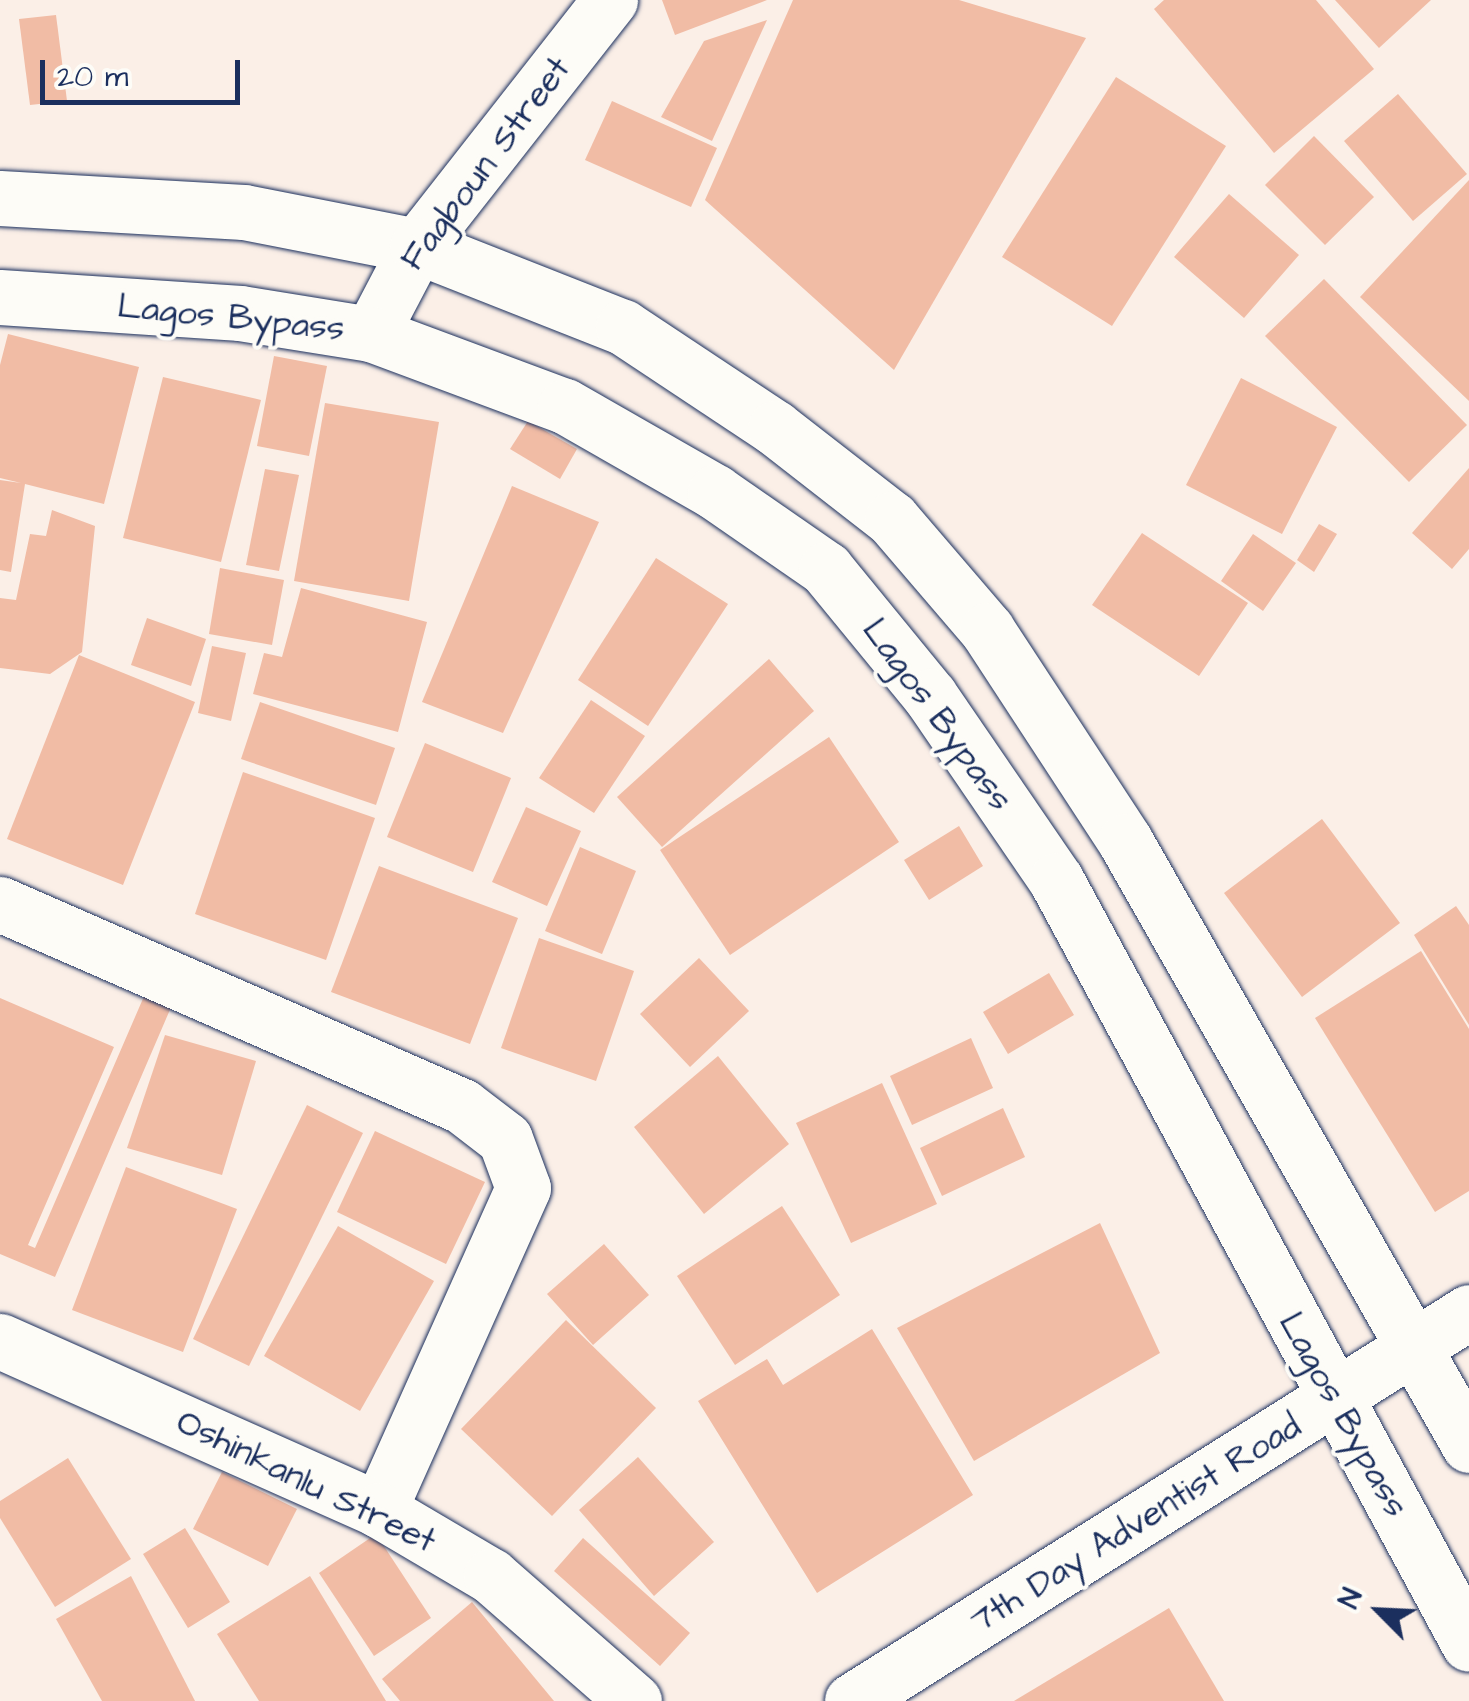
<!DOCTYPE html>
<style>
body{margin:0}
#map{position:relative;width:1469px;height:1701px;overflow:hidden;background:#fbefe7;font-family:"Architects Daughter",sans-serif}
div>[style]{position:absolute}
.building>*{inset:0;background:#f1bca5}
.roads{filter:drop-shadow(0 0 2px #1b2f5e) drop-shadow(0 0 2px #1b2f5e)}
.minor>*{height:55px;margin:-27.5px;padding:0 27.5px;transform-origin:27.5px;border-radius:27.5px;background:#fdfcf7}
.tertiary>*{height:55px;margin:-27.5px;padding:0 27.5px;transform-origin:27.5px;border-radius:27.5px;background:#fdfcf7}
.secondary>*{height:55px;margin:-27.5px;padding:0 27.5px;transform-origin:27.5px;border-radius:27.5px;background:#fdfcf7}
span{translate:-50% -50%;white-space:nowrap;text-align:center;line-height:1.15;-webkit-text-stroke:8px #fdfcf7;paint-order:stroke}
.street-label{font-size:35px;color:#1b2f5e}
.north{position:absolute;left:1329px;top:1561px;width:100px;height:100px;-webkit-text-stroke:8px #fdfcf7;paint-order:stroke;rotate:294deg;font-size:28px;font-weight:700;line-height:40px;text-align:center;color:#1b2f5e}
.north::after{content:'';display:block;margin:auto;width:35px;height:45px;background:#1b2f5e;clip-path:polygon(50% 0,100% 100%,50% 72%,0 100%)}
.scale{position:absolute;left:40px;top:60px;width:200px;height:45px;box-sizing:border-box;border:5px solid #1b2f5e;border-top:0;padding-left:12px;font-size:30px;line-height:35px;white-space:nowrap;color:#1b2f5e;-webkit-text-stroke:8px #fdfcf7;paint-order:stroke}
</style>
<div id="map">
<div class="building">
<i style="clip-path:polygon(662px 0,767px 0,675px 35px)"></i>
<i style="clip-path:polygon(793px 0,959px 0,1086px 38px,894px 370px,705px 200px)"></i>
<i style="clip-path:polygon(1164px 0,1316px 0,1374px 69px,1274px 153px,1154px 9px)"></i>
<i style="clip-path:polygon(1335px 0,1431px 0,1379px 48px)"></i>
<i style="clip-path:polygon(56px 15px,67px 101px,30px 105px,19px 19px)"></i>
<i style="clip-path:polygon(767px 20px,712px 141px,661px 117px,704px 41px)"></i>
<i style="clip-path:polygon(1116px 77px,1226px 146px,1112px 326px,1002px 257px)"></i>
<i style="clip-path:polygon(1398px 94px,1467px 174px,1413px 221px,1344px 141px)"></i>
<i style="clip-path:polygon(612px 101px,717px 148px,691px 207px,585px 160px)"></i>
<i style="clip-path:polygon(1314px 136px,1374px 197px,1325px 245px,1265px 185px)"></i>
<i style="clip-path:polygon(1469px 180px,1469px 401px,1360px 297px)"></i>
<i style="clip-path:polygon(1229px 194px,1299px 255px,1244px 318px,1174px 257px)"></i>
<i style="clip-path:polygon(1324px 279px,1467px 425px,1409px 482px,1265px 336px)"></i>
<i style="clip-path:polygon(8px 334px,139px 367px,104px 504px,25px 484px,11px 572px,0 570px,0 480px,21px 483px,0 478px,0 365px)"></i>
<i style="clip-path:polygon(274px 356px,327px 366px,309px 456px,257px 446px)"></i>
<i style="clip-path:polygon(163px 377px,261px 400px,221px 562px,123px 538px)"></i>
<i style="clip-path:polygon(1241px 378px,1337px 427px,1282px 534px,1186px 485px)"></i>
<i style="clip-path:polygon(325px 403px,439px 422px,409px 601px,294px 581px)"></i>
<i style="clip-path:polygon(528px 421px,577px 449px,560px 479px,510px 449px)"></i>
<i style="clip-path:polygon(1469px 468px,1469px 549px,1452px 569px,1412px 533px)"></i>
<i style="clip-path:polygon(265px 469px,299px 475px,279px 571px,246px 565px)"></i>
<i style="clip-path:polygon(512px 486px,599px 522px,503px 733px,422px 702px)"></i>
<i style="clip-path:polygon(52px 510px,95px 526px,82px 652px,50px 674px,0 668px,0 598px,16px 600px,30px 534px,46px 536px)"></i>
<i style="clip-path:polygon(1319px 524px,1337px 534px,1314px 572px,1297px 560px)"></i>
<i style="clip-path:polygon(1142px 533px,1248px 603px,1199px 676px,1092px 605px)"></i>
<i style="clip-path:polygon(1253px 534px,1296px 563px,1263px 611px,1221px 581px)"></i>
<i style="clip-path:polygon(656px 558px,728px 604px,648px 726px,578px 680px)"></i>
<i style="clip-path:polygon(220px 568px,284px 580px,272px 645px,209px 634px)"></i>
<i style="clip-path:polygon(301px 588px,427px 622px,398px 732px,253px 694px,264px 653px,282px 657px)"></i>
<i style="clip-path:polygon(147px 618px,206px 639px,191px 686px,131px 665px)"></i>
<i style="clip-path:polygon(212px 646px,246px 653px,231px 721px,198px 713px)"></i>
<i style="clip-path:polygon(79px 655px,195px 702px,123px 885px,7px 839px)"></i>
<i style="clip-path:polygon(769px 659px,814px 711px,662px 847px,617px 797px)"></i>
<i style="clip-path:polygon(591px 700px,645px 736px,594px 813px,539px 778px)"></i>
<i style="clip-path:polygon(260px 702px,395px 748px,376px 805px,241px 759px)"></i>
<i style="clip-path:polygon(829px 737px,899px 842px,730px 955px,660px 850px)"></i>
<i style="clip-path:polygon(425px 743px,511px 778px,473px 872px,387px 837px)"></i>
<i style="clip-path:polygon(243px 772px,375px 818px,326px 960px,195px 914px)"></i>
<i style="clip-path:polygon(526px 807px,581px 831px,547px 906px,492px 882px)"></i>
<i style="clip-path:polygon(1322px 819px,1400px 923px,1302px 997px,1224px 893px)"></i>
<i style="clip-path:polygon(959px 826px,983px 866px,929px 900px,904px 860px)"></i>
<i style="clip-path:polygon(580px 847px,636px 871px,602px 954px,545px 931px)"></i>
<i style="clip-path:polygon(379px 866px,518px 918px,470px 1044px,331px 992px)"></i>
<i style="clip-path:polygon(1456px 906px,1469px 925px,1469px 1025px,1414px 935px)"></i>
<i style="clip-path:polygon(539px 938px,634px 971px,596px 1081px,501px 1048px)"></i>
<i style="clip-path:polygon(1421px 951px,1469px 1029px,1469px 1191px,1435px 1212px,1315px 1018px)"></i>
<i style="clip-path:polygon(699px 958px,749px 1011px,690px 1067px,640px 1014px)"></i>
<i style="clip-path:polygon(1049px 973px,1074px 1015px,1008px 1054px,983px 1012px)"></i>
<i style="clip-path:polygon(145px 994px,172px 1005px,55px 1277px,0 1254px,0 998px,114px 1047px,28px 1245px,35px 1248px)"></i>
<i style="clip-path:polygon(165px 1035px,256px 1061px,222px 1175px,127px 1148px)"></i>
<i style="clip-path:polygon(971px 1038px,993px 1088px,912px 1125px,890px 1076px)"></i>
<i style="clip-path:polygon(718px 1056px,789px 1144px,704px 1214px,634px 1127px)"></i>
<i style="clip-path:polygon(882px 1083px,937px 1204px,851px 1243px,796px 1123px)"></i>
<i style="clip-path:polygon(307px 1105px,363px 1133px,249px 1366px,193px 1339px)"></i>
<i style="clip-path:polygon(1003px 1108px,1025px 1157px,942px 1196px,920px 1148px)"></i>
<i style="clip-path:polygon(375px 1131px,485px 1182px,446px 1264px,337px 1212px)"></i>
<i style="clip-path:polygon(126px 1167px,237px 1209px,183px 1352px,72px 1310px)"></i>
<i style="clip-path:polygon(782px 1206px,840px 1295px,735px 1365px,677px 1276px)"></i>
<i style="clip-path:polygon(1100px 1223px,1160px 1353px,974px 1461px,897px 1328px)"></i>
<i style="clip-path:polygon(338px 1226px,434px 1281px,360px 1411px,264px 1356px)"></i>
<i style="clip-path:polygon(604px 1244px,649px 1295px,593px 1345px,547px 1294px)"></i>
<i style="clip-path:polygon(566px 1320px,656px 1408px,552px 1516px,461px 1429px)"></i>
<i style="clip-path:polygon(872px 1329px,973px 1495px,817px 1593px,698px 1401px,767px 1359px,783px 1385px)"></i>
<i style="clip-path:polygon(638px 1457px,714px 1542px,654px 1596px,579px 1510px)"></i>
<i style="clip-path:polygon(68px 1458px,131px 1559px,55px 1607px,0 1518px,0 1501px)"></i>
<i style="clip-path:polygon(222px 1472px,297px 1509px,268px 1566px,193px 1529px)"></i>
<i style="clip-path:polygon(185px 1528px,230px 1602px,188px 1628px,143px 1554px)"></i>
<i style="clip-path:polygon(376px 1534px,431px 1618px,374px 1656px,319px 1573px)"></i>
<i style="clip-path:polygon(583px 1538px,690px 1633px,660px 1666px,554px 1571px)"></i>
<i style="clip-path:polygon(131px 1576px,195px 1701px,102px 1701px,56px 1619px)"></i>
<i style="clip-path:polygon(310px 1576px,386px 1701px,259px 1701px,217px 1634px)"></i>
<i style="clip-path:polygon(472px 1602px,554px 1701px,400px 1701px,382px 1679px)"></i>
<i style="clip-path:polygon(1169px 1608px,1224px 1701px,1014px 1701px)"></i>
</div>
<div class="roads">
<div class="minor">
<i style="left:371px;top:334px;width:99px;rotate:-62.4deg"></i>
<i style="left:417px;top:246px;width:313px;rotate:-51.9deg"></i>
<i style="left:0;top:904px;width:504px;rotate:23.62deg"></i>
<i style="left:462px;top:1106px;width:54px;rotate:37.5deg"></i>
<i style="left:505px;top:1139px;width:52px;rotate:69.8deg"></i>
<i style="left:523px;top:1188px;width:353px;rotate:114.1deg"></i>
<i style="left:0;top:1341px;width:415px;rotate:24deg"></i>
<i style="left:379px;top:1510px;width:130px;rotate:30.5deg"></i>
<i style="left:491px;top:1576px;width:190px;rotate:41.2deg"></i>
</div>
<div class="tertiary">
<i style="left:852px;top:1701px;width:729px;rotate:-32.23deg"></i>
</div>
<div class="secondary">
<i style="left:0;top:198px;width:244px;rotate:3.3deg"></i>
<i style="left:244px;top:212px;width:176px;rotate:11.1deg"></i>
<i style="left:417px;top:246px;width:221px;rotate:21.5deg"></i>
<i style="left:623px;top:327px;width:182px;rotate:33.6deg"></i>
<i style="left:775px;top:428px;width:148px;rotate:37.9deg"></i>
<i style="left:892px;top:519px;width:146px;rotate:49.4deg"></i>
<i style="left:987px;top:630px;width:252px;rotate:56.8deg"></i>
<i style="left:1125px;top:841px;width:695px;rotate:60.34deg"></i>
<i style="left:0;top:297px;width:241px;rotate:3.8deg"></i>
<i style="left:240px;top:313px;width:133px;rotate:9.1deg"></i>
<i style="left:371px;top:334px;width:207px;rotate:20.4deg"></i>
<i style="left:565px;top:406px;width:173px;rotate:29.8deg"></i>
<i style="left:715px;top:492px;width:135px;rotate:34.7deg"></i>
<i style="left:826px;top:569px;width:164px;rotate:50.7deg"></i>
<i style="left:930px;top:696px;width:223px;rotate:55.6deg"></i>
<i style="left:1056px;top:880px;width:868px;rotate:61.61deg"></i>
</div>
</div>
<div class="street-label">
<span style="left:486px;top:164px;rotate:-53deg">Fagboun Street</span>
<span style="left:231px;top:318px;rotate:6deg">Lagos Bypass</span>
<span style="left:937px;top:715px;rotate:54deg">Lagos Bypass</span>
<span style="left:1343px;top:1415px;rotate:61deg">Lagos Bypass</span>
<span style="left:306px;top:1482px;rotate:26deg">Oshinkanlu Street</span>
<span style="left:1136px;top:1524px;rotate:-32deg">7th Day Adventist Road</span>
</div>
<div class="north">N</div>
<div class="scale">20 m</div>
</div>
